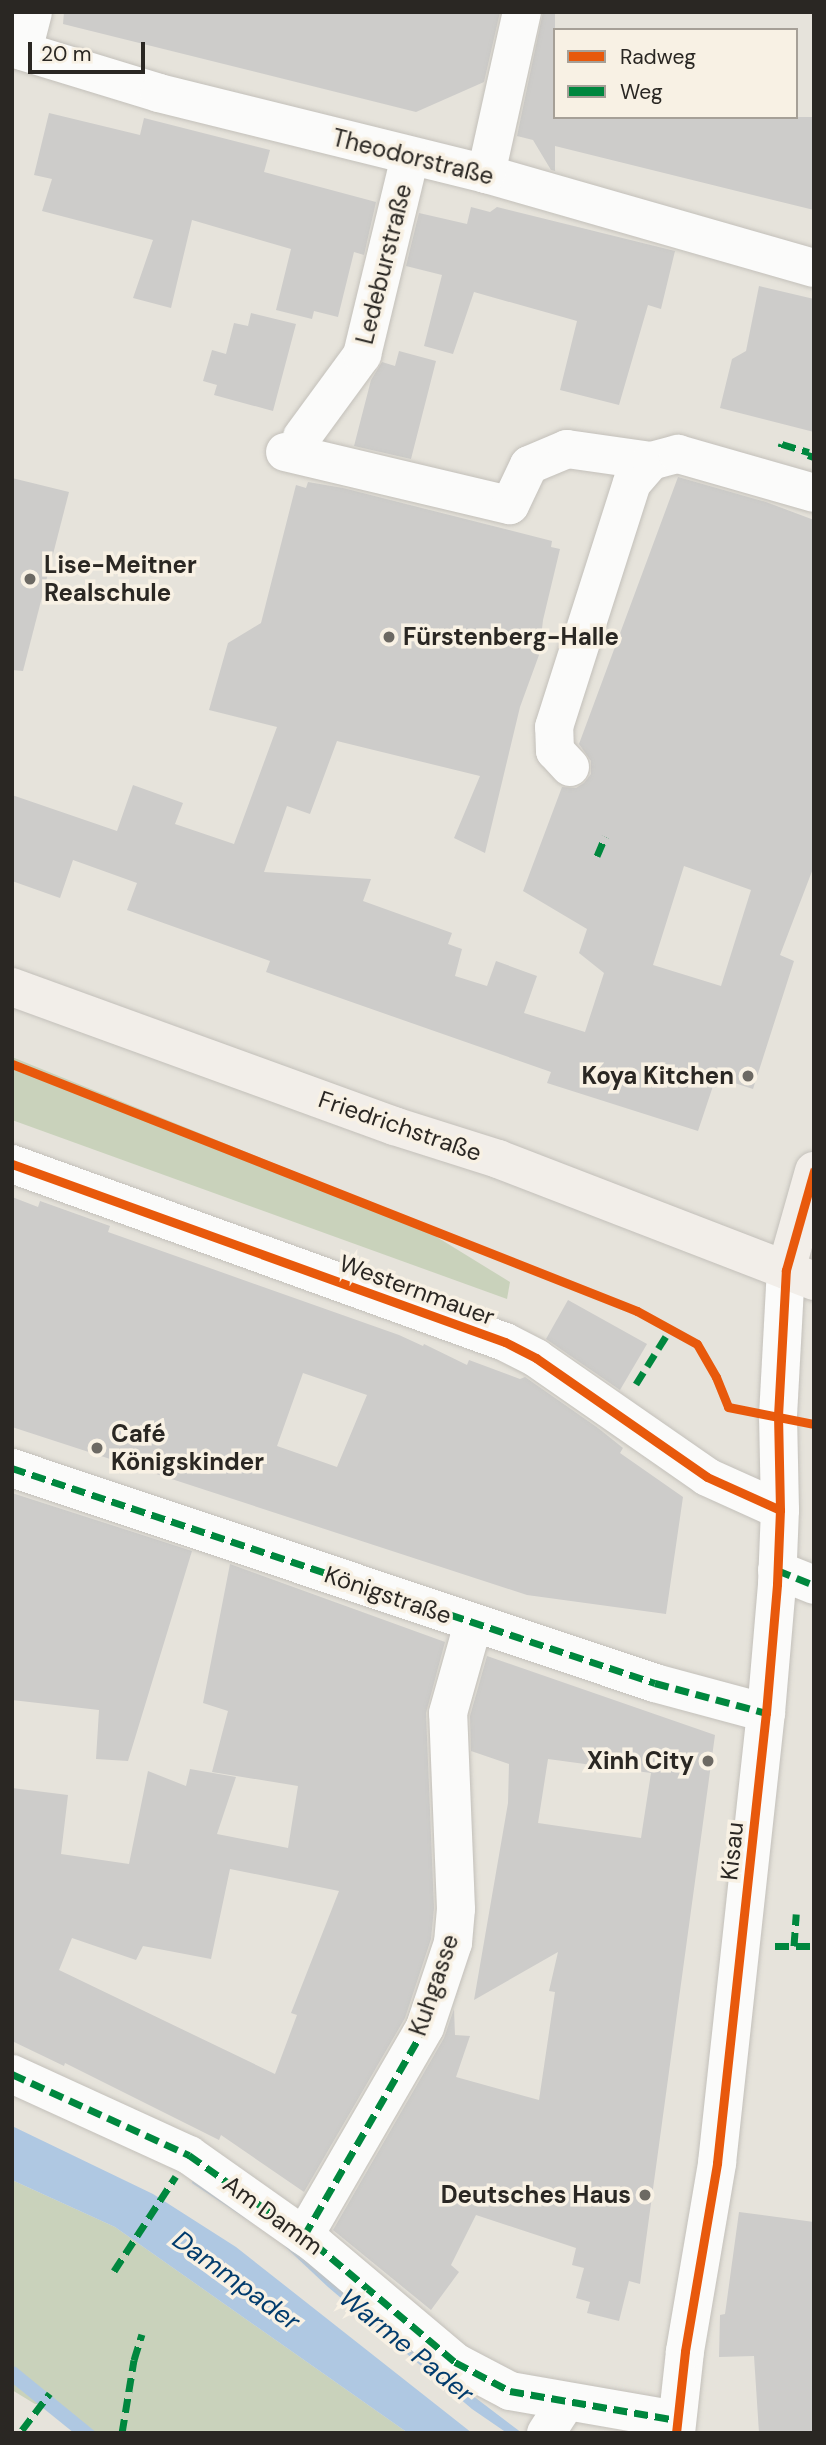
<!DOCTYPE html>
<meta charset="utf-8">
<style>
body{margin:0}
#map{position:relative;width:826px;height:2445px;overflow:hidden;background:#e6e3db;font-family:"DM Sans",sans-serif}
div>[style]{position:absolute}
.green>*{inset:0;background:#c9d2bb}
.water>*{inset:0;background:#afc8e2}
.building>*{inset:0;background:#cdccca}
.roads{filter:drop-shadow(0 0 2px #c3c0ba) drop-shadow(0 0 2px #c3c0ba)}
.minor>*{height:38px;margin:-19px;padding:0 19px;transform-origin:19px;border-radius:19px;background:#fbfbfa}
.major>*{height:38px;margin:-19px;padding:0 19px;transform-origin:19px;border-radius:19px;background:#f2eee9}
.quiet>*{height:7px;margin-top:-3.5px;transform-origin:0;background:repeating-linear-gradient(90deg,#00873e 0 14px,transparent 0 21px)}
.cycleway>*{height:9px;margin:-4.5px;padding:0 4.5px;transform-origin:4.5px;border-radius:4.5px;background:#e8590c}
.dots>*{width:19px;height:19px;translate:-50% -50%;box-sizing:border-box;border:4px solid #f8f1e4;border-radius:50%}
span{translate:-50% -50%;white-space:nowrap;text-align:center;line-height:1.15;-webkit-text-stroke:7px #f8f1e4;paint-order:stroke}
.street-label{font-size:24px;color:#2a2723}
.poi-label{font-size:24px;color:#2a2723;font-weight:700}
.left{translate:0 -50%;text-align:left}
.right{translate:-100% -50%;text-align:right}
.water-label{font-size:26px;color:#023c6d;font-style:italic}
.frame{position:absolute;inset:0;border:14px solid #2a2723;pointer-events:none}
.legend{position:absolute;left:553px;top:28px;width:245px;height:91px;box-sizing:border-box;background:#f8f1e4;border:2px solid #a6a097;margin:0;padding:9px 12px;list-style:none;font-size:21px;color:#2a2723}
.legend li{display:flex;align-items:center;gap:14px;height:35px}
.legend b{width:35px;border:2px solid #a6a097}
.scale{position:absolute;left:28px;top:42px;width:117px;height:32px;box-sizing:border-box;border:4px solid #2a2723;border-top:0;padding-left:9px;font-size:21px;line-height:24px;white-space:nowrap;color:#2a2723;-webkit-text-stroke:5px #f8f1e4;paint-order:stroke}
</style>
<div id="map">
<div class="green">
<i style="clip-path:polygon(12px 1057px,401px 1215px,510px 1282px,507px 1299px,12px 1120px)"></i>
<i style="clip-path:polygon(12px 2180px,115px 2227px,408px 2433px,94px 2433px,58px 2404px,35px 2404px,12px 2390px)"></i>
</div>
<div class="water">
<i style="clip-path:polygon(12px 2126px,153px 2194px,236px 2247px,472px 2433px,408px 2433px,115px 2227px,12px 2180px)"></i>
<i style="clip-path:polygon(193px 2180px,242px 2206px,410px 2348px,522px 2433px,507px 2433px,472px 2409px,328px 2287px,278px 2240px,192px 2183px)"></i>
<i style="clip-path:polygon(12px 2366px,16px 2367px,97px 2433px,74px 2433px,12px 2383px)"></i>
</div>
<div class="building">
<i style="clip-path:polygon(64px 12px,500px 12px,484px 82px,416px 112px,63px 24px)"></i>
<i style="clip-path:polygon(543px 12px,555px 12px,555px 117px,814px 117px,814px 210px,555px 146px,555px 171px,551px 170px,533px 140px,517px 136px)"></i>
<i style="clip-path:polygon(49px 113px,140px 135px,144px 118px,270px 150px,264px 172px,376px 202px,364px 255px,354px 252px,338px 317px,314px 311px,312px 319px,276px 310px,291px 249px,192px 220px,171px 308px,133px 298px,153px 240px,42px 211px,52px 179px,34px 175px)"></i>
<i style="clip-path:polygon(471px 207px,490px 212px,497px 207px,675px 251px,661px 309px,648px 305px,619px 405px,560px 390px,577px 321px,474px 292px,453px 354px,424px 346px,442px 275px,406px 266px,419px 213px,467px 224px)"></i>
<i style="clip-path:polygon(759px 286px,814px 299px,814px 432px,720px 408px,732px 359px,746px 351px)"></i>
<i style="clip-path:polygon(251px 313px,296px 324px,273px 411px,214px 395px,217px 385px,203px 381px,212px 350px,226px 354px,234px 323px,248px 326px)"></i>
<i style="clip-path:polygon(399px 351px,436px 361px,411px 459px,354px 446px,371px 380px,382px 362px,395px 366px)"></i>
<i style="clip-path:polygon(evenodd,678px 477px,766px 502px,814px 520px,814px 866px,780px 955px,794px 961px,753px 1089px,716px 1077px,698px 1131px,547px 1083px,551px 1072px,266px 972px,270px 961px,127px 910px,137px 883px,73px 860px,60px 898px,12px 881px,12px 795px,117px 831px,133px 785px,183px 803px,175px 824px,234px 844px,277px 727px,209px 710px,228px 643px,261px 623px,296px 485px,306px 488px,308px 482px,343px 488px,552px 541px,551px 547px,560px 549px,543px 620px,539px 655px,520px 707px,485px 853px,454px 838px,480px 776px,337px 741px,310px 814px,287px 806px,264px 872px,371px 879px,363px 901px,452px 933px,448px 944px,462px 949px,455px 976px,487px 986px,496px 961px,537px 976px,524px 1013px,585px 1032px,604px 973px,579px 953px,587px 929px,523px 891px,562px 787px,576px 788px,584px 783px,591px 774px,591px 761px,579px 744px,678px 477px,684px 866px,751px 890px,721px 986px,653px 965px,684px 866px)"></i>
<i style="clip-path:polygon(12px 478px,69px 492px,23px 671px,12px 670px)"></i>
<i style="clip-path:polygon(evenodd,12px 1197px,38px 1207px,40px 1201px,110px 1226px,108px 1232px,399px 1335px,423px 1346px,424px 1344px,467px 1365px,469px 1360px,520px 1379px,525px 1377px,598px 1428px,623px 1448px,620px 1453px,683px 1497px,666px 1614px,527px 1595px,12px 1427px,12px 1197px,303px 1373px,367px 1395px,337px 1467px,277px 1446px,303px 1373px)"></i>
<i style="clip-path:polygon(568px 1300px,647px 1344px,620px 1390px,546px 1339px)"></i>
<i style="clip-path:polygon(12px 1493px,192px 1551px,128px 1761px,96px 1759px,99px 1710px,12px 1700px)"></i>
<i style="clip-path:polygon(evenodd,230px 1564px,445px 1642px,426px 1713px,434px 1908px,431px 1939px,405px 2018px,304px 2192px,221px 2135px,219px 2140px,65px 2063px,64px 2066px,12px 2041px,12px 1788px,68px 1795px,61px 1854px,129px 1864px,148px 1771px,186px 1786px,190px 1769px,236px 1777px,217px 1834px,288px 1848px,298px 1786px,212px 1772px,228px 1711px,203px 1703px,230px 1564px,230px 1869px,339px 1891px,291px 2013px,297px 2015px,275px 2074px,59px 1970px,72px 1938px,136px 1960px,143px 1946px,211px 1959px,230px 1869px)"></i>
<i style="clip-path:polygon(evenodd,487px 1656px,715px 1735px,640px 2284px,629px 2281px,619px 2321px,587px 2313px,590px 2302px,576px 2298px,584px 2268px,572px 2265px,576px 2248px,476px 2215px,451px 2265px,459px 2272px,431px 2310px,333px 2230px,444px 2038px,454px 2009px,455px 2035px,470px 2036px,456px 2077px,539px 2100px,555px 1992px,549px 1991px,558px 1952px,474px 2000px,508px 1803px,509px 1764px,471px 1751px,470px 1716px,487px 1656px,548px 1759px,651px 1773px,641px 1838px,538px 1823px,548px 1759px)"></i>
<i style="clip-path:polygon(739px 2212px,814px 2222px,814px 2433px,759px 2433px,754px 2356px,719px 2357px,720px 2315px,725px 2314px)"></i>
</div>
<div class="roads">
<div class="minor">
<i style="left:12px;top:48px;width:154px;rotate:17deg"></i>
<i style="left:159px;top:93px;width:337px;rotate:13.9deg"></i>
<i style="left:486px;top:174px;width:341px;rotate:16deg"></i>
<i style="left:23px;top:51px;width:40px;rotate:-75.6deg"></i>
<i style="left:486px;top:174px;width:166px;rotate:-77.5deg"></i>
<i style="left:302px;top:437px;width:102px;rotate:-53.8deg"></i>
<i style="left:362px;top:355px;width:204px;rotate:-76.4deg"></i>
<i style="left:285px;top:452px;width:231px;rotate:13.3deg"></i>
<i style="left:510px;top:505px;width:44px;rotate:-64.6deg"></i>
<i style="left:529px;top:465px;width:41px;rotate:-22.8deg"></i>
<i style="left:567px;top:449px;width:85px;rotate:8.1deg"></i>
<i style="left:570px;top:767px;width:22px;rotate:-133deg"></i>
<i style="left:555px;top:751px;width:24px;rotate:-92deg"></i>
<i style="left:554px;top:727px;width:256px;rotate:-72.3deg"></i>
<i style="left:632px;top:483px;width:29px;rotate:-49deg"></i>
<i style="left:651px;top:461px;width:28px;rotate:-15deg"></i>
<i style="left:678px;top:454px;width:141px;rotate:16deg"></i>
<i style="left:12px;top:1164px;width:524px;rotate:19.85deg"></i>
<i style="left:505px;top:1342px;width:35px;rotate:27deg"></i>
<i style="left:536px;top:1358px;width:208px;rotate:34.8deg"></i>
<i style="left:707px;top:1477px;width:80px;rotate:24.3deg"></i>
<i style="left:12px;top:1468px;width:678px;rotate:18.49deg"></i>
<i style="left:655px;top:1683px;width:115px;rotate:15.1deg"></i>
<i style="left:777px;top:1570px;width:40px;rotate:22deg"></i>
<i style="left:12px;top:2074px;width:195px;rotate:24.6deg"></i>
<i style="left:189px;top:2155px;width:154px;rotate:35.2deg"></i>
<i style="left:315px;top:2244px;width:183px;rotate:40.1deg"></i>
<i style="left:455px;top:2362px;width:62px;rotate:27.8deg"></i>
<i style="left:510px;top:2391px;width:169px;rotate:9.9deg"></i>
<i style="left:304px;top:2236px;width:241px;rotate:-59.9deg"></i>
<i style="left:425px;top:2027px;width:89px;rotate:-71.6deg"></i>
<i style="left:453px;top:1943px;width:34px;rotate:-85deg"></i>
<i style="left:456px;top:1909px;width:196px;rotate:-92.3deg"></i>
<i style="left:448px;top:1713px;width:92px;rotate:-74.3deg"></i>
<i style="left:546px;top:2433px;width:37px;rotate:-57deg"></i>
<i style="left:676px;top:2433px;width:82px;rotate:-83.7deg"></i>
<i style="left:685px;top:2351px;width:191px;rotate:-80.3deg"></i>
<i style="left:717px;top:2163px;width:453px;rotate:-83.8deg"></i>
<i style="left:766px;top:1713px;width:129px;rotate:-85.1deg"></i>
<i style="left:777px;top:1584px;width:74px;rotate:-87.7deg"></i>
<i style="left:780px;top:1510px;width:94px;rotate:-91.2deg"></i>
<i style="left:778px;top:1416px;width:146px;rotate:-86.9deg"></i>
</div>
<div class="major">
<i style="left:12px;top:987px;width:407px;rotate:20deg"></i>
<i style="left:394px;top:1126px;width:109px;rotate:17.6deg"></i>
<i style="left:498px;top:1159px;width:339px;rotate:21.1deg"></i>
<i style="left:786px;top:1270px;width:103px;rotate:-74.2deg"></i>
</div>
</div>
<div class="quiet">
<i style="left:781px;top:447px;width:3px;rotate:-72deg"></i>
<i style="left:782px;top:444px;width:28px;rotate:17deg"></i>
<i style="left:809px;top:452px;width:3px;rotate:108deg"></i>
<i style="left:808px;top:455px;width:6px;rotate:18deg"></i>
<i style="left:597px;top:856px;width:21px;rotate:-67deg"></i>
<i style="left:636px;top:1384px;width:66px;rotate:-58deg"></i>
<i style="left:12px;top:1468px;width:678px;rotate:18.49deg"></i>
<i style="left:655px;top:1683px;width:115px;rotate:15.1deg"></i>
<i style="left:777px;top:1570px;width:40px;rotate:22deg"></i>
<i style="left:775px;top:1946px;width:39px"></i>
<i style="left:794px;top:1946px;width:32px;rotate:-86deg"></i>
<i style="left:12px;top:2074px;width:195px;rotate:24.6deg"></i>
<i style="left:189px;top:2155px;width:154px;rotate:35.2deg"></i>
<i style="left:315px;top:2244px;width:183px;rotate:40.1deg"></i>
<i style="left:455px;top:2362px;width:62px;rotate:27.8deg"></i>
<i style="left:510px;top:2391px;width:169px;rotate:9.9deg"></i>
<i style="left:304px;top:2236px;width:241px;rotate:-59.9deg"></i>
<i style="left:114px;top:2271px;width:113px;rotate:-56.9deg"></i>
<i style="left:22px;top:2430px;width:46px;rotate:-52.9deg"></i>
<i style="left:122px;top:2433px;width:74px;rotate:-80.7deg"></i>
<i style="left:134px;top:2360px;width:27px;rotate:-73deg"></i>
</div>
<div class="cycleway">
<i style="left:12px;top:1064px;width:672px;rotate:21.56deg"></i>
<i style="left:637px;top:1311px;width:68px;rotate:28.8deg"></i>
<i style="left:697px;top:1344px;width:38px;rotate:60deg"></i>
<i style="left:716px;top:1377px;width:32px;rotate:68deg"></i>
<i style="left:728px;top:1407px;width:88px;rotate:11.2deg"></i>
<i style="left:12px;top:1164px;width:524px;rotate:19.85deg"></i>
<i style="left:505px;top:1342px;width:35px;rotate:27deg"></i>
<i style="left:536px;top:1358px;width:208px;rotate:34.8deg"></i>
<i style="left:707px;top:1477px;width:80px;rotate:24.3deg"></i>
<i style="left:676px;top:2433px;width:82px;rotate:-83.7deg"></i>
<i style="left:685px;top:2351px;width:191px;rotate:-80.3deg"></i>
<i style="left:717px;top:2163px;width:453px;rotate:-83.8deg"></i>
<i style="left:766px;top:1713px;width:129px;rotate:-85.1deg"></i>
<i style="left:777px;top:1584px;width:74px;rotate:-87.7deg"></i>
<i style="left:780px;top:1510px;width:94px;rotate:-91.2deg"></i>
<i style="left:778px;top:1416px;width:146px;rotate:-86.9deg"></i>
<i style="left:786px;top:1270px;width:103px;rotate:-74.2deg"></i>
</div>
<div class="dots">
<i style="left:30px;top:579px;background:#6c6963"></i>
<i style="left:389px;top:637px;background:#6c6963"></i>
<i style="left:748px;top:1076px;background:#6c6963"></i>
<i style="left:97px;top:1448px;background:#6c6963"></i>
<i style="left:708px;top:1761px;background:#6c6963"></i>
<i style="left:645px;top:2195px;background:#6c6963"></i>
</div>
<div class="street-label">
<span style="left:413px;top:157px;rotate:14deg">Theodorstraße</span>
<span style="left:384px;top:264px;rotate:-76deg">Ledeburstraße</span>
<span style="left:400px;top:1126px;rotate:19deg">Friedrichstraße</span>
<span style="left:417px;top:1290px;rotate:20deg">Westernmauer</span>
<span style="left:388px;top:1595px;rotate:19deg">Königstraße</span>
<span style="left:732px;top:1851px;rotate:-84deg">Kisau</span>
<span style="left:434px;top:1985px;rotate:-71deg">Kuhgasse</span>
<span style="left:273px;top:2215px;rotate:36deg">Am Damm</span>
</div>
<div class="poi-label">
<span class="left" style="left:44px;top:579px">Lise-Meitner<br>Realschule</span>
<span class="left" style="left:403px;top:637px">Fürstenberg-Halle</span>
<span class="right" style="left:734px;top:1076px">Koya Kitchen</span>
<span class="left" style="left:111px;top:1448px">Café<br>Königskinder</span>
<span class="right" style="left:694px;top:1761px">Xinh City</span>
<span class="right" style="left:631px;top:2195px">Deutsches Haus</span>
</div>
<div class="water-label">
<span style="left:236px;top:2281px;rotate:36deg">Dammpader</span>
<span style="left:406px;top:2346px;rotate:39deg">Warme Pader</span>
</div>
<div class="frame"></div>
<ul class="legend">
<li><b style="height:9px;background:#e8590c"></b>Radweg</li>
<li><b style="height:9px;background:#00873e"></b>Weg</li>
</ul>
<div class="scale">20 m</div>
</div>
